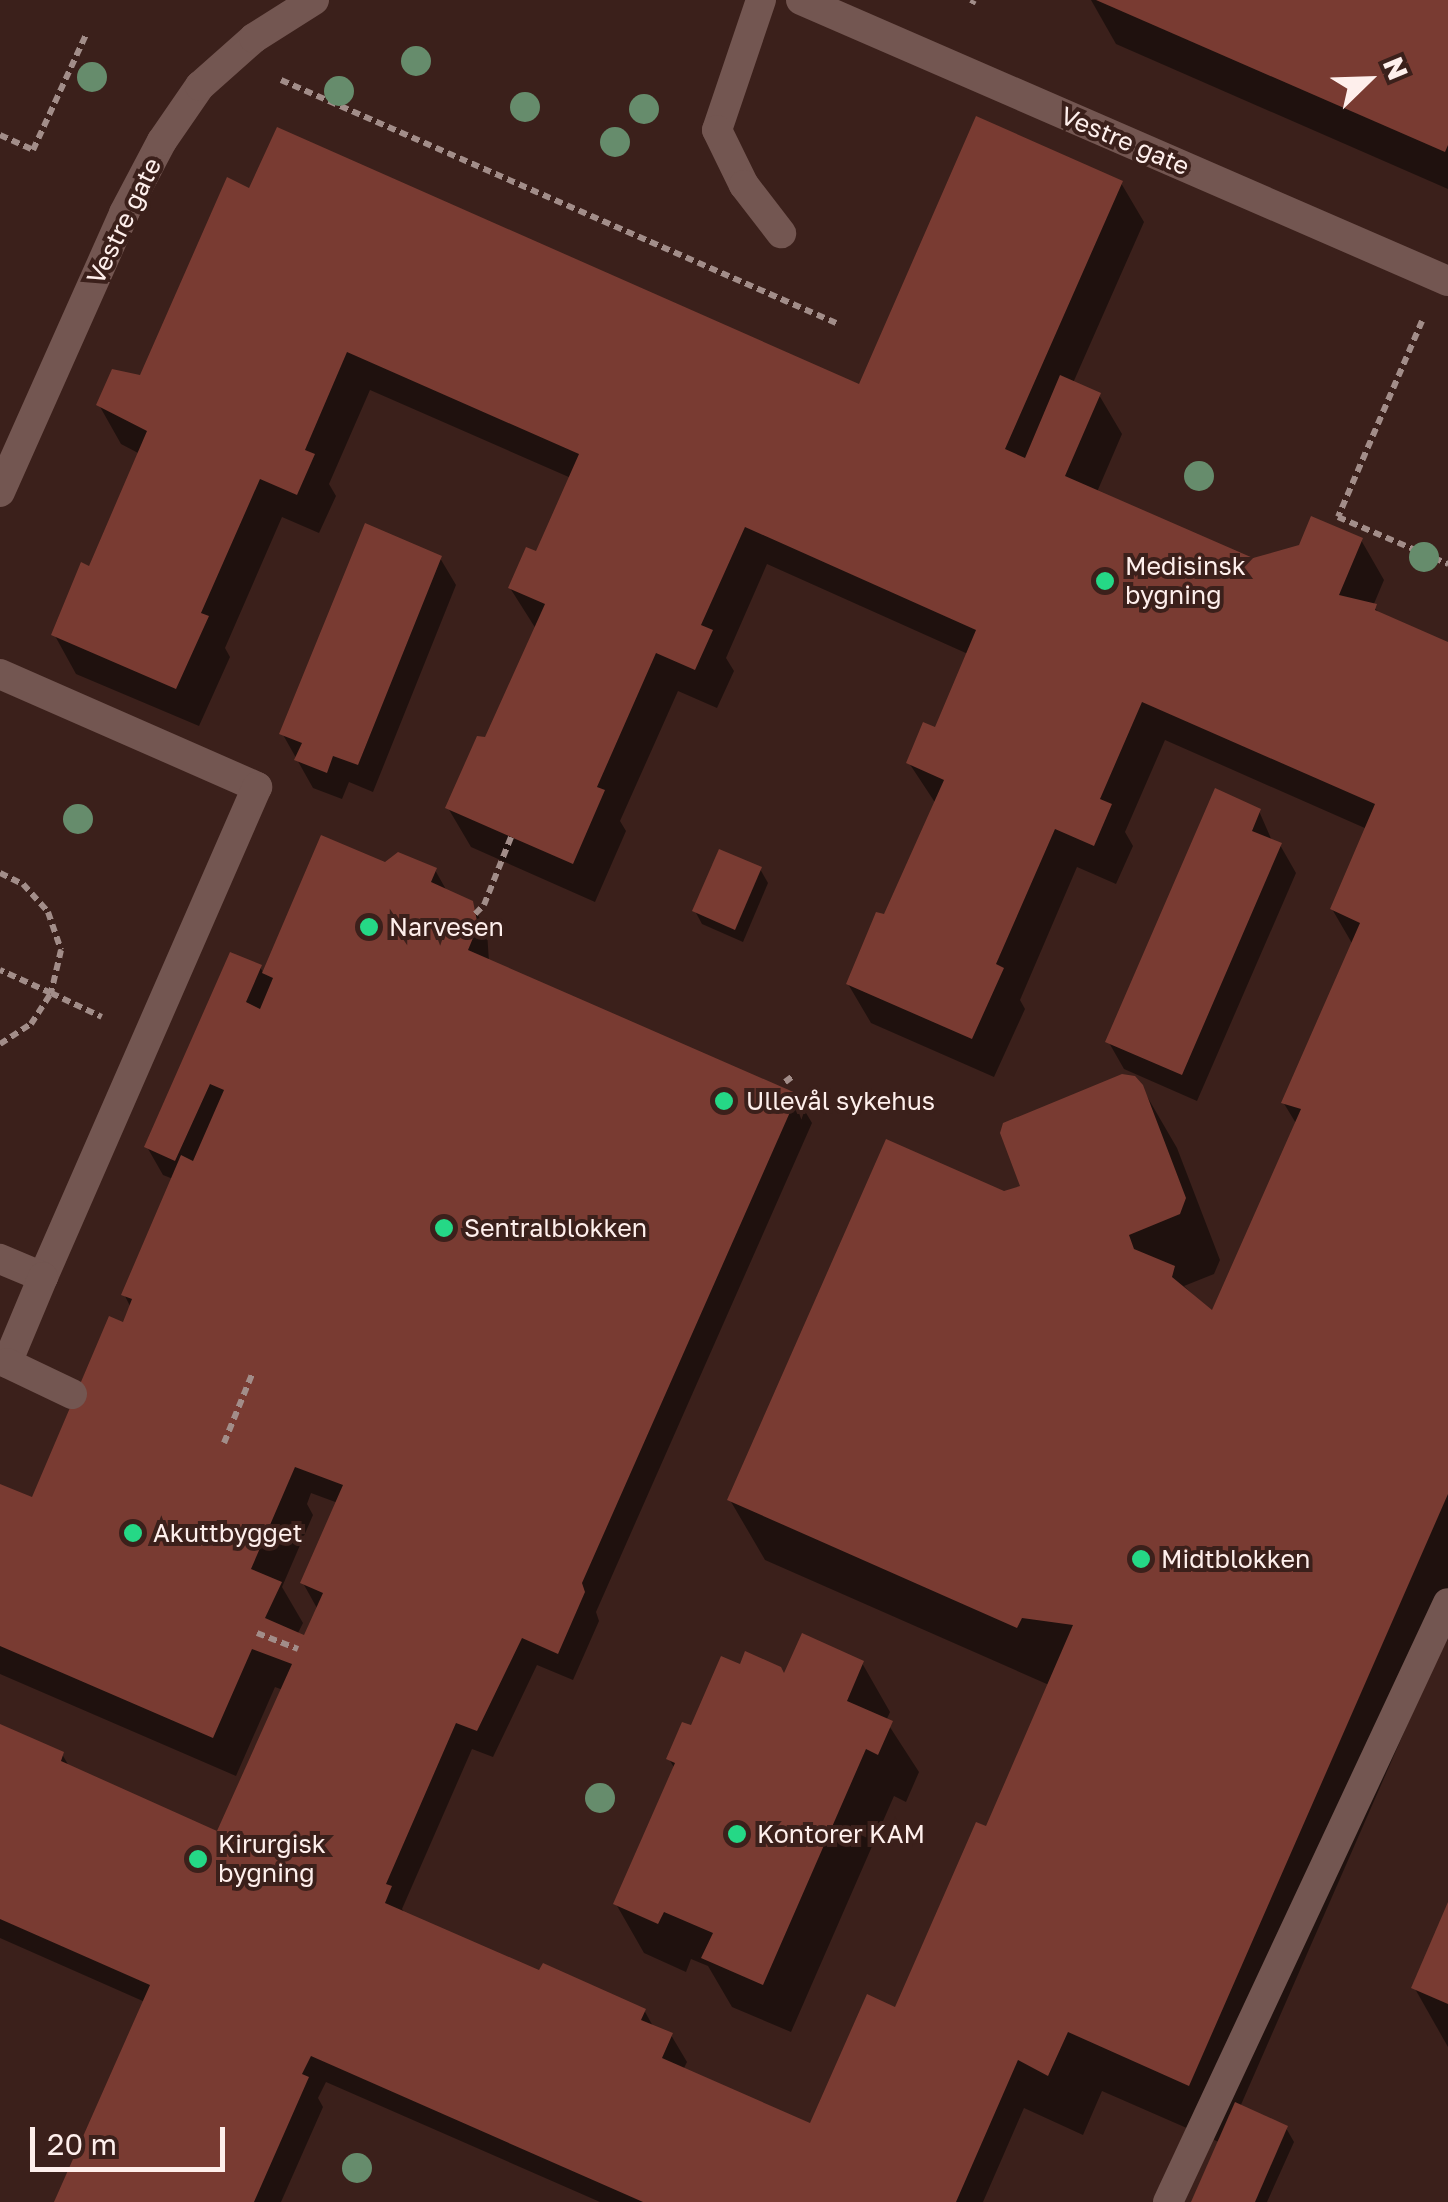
<!DOCTYPE html>
<meta charset="utf-8">
<style>
body{margin:0}
#map{position:relative;width:1448px;height:2202px;overflow:hidden;background:#3b201b;font-family:"Golos Text",sans-serif}
div>[style]{position:absolute}
.shadow>*{inset:0;background:#0007}
.building>*{inset:0;background:#793b32}
.path>*{height:6px;margin-top:-3px;transform-origin:0;background:repeating-linear-gradient(90deg,#a28d89 0 8px,transparent 0 13px)}
.lane>*{height:30px;margin:-15px;padding:0 15px;transform-origin:15px;border-radius:15px;background:#735651}
.trees>*{width:30px;height:30px;margin:-15px;border-radius:50%;background:#668c6c}
.dots>*{width:28px;height:28px;translate:-50% -50%;box-sizing:border-box;border:5px solid #3b201b;border-radius:50%}
span{translate:-50% -50%;white-space:nowrap;text-align:center;line-height:1.15;-webkit-text-stroke:8px #3b201b;paint-order:stroke}
.street-label{font-size:25px;color:#feefec}
.poi-label{font-size:25px;color:#feefec}
.left{translate:0 -50%;text-align:left}
.north{position:absolute;left:1318px;top:30px;width:100px;height:100px;-webkit-text-stroke:8px #3b201b;paint-order:stroke;rotate:67deg;font-size:28px;font-weight:700;line-height:40px;text-align:center;color:#feefec}
.north::after{content:'';display:block;margin:auto;width:35px;height:45px;background:#feefec;clip-path:polygon(50% 0,100% 100%,50% 72%,0 100%)}
.scale{position:absolute;left:30px;top:2127px;width:195px;height:45px;box-sizing:border-box;border:5px solid #feefec;border-top:0;padding-left:12px;font-size:30px;line-height:35px;white-space:nowrap;color:#feefec;-webkit-text-stroke:8px #3b201b;paint-order:stroke}
</style>
<div id="map">
<div class="shadow">
<i style="clip-path:polygon(1091px 0,1448px 0,1448px 189px,1116px 44px)"></i>
<i style="clip-path:polygon(evenodd,1121px 183px,1144px 222px,1073px 383px,1099px 395px,1122px 434px,1097px 492px,1253px 560px,1361px 540px,1384px 580px,1373px 606px,1381px 615px,1448px 645px,1448px 1632px,1240px 2107px,1286px 2128px,1294px 2142px,1267px 2202px,1195px 2202px,1221px 2143px,1102px 2091px,1083px 2135px,1024px 2108px,983px 2202px,600px 2202px,326px 2082px,318px 2098px,323px 2107px,281px 2202px,55px 2202px,145px 2002px,0 1938px,0 1727px,62px 1754px,70px 1768px,218px 1835px,283px 1690px,275px 1687px,236px 1776px,0 1674px,0 1486px,34px 1501px,124px 1325px,131px 1308px,124px 1294px,173px 1179px,163px 1175px,147px 1147px,260px 967px,264px 974px,385px 865px,435px 870px,448px 893px,471px 903px,487px 931px,489px 962px,796px 1096px,812px 1123px,596px 1612px,599px 1621px,573px 1680px,537px 1665px,493px 1757px,472px 1749px,402px 1909px,406px 1915px,540px 1973px,644px 2010px,654px 2028px,671px 2035px,687px 2062px,683px 2070px,811px 2127px,897px 2010px,987px 1829px,1049px 1685px,765px 1560px,730px 1500px,1004px 1194px,1023px 1187px,1141px 1086px,1177px 1148px,1220px 1260px,1214px 1274px,1184px 1286px,1212px 1314px,1297px 1125px,1283px 1102px,1353px 945px,1332px 909px,1367px 829px,1165px 740px,1125px 832px,1133px 846px,1116px 884px,1077px 867px,1020px 1000px,1025px 1009px,994px 1077px,871px 1023px,848px 984px,886px 917px,936px 804px,909px 763px,936px 730px,968px 654px,767px 564px,726px 658px,734px 671px,717px 708px,678px 691px,620px 821px,626px 831px,595px 902px,471px 847px,448px 808px,486px 740px,536px 629px,510px 588px,537px 555px,571px 478px,370px 390px,329px 484px,336px 496px,319px 533px,282px 517px,225px 648px,230px 657px,199px 726px,76px 674px,54px 634px,90px 569px,140px 454px,121px 444px,99px 405px,142px 378px,251px 191px,860px 387px,1121px 183px,311px 1493px,338px 1503px,303px 1583px,318px 1610px,305px 1641px,297px 1635px,303px 1623px,282px 1587px,313px 1515px,307px 1504px,311px 1493px)"></i>
<i style="clip-path:polygon(440px 558px,456px 585px,373px 792px,349px 782px,342px 799px,313px 788px,282px 733px)"></i>
<i style="clip-path:polygon(1259px 811px,1273px 843px,1280px 845px,1296px 873px,1197px 1101px,1124px 1069px,1108px 1041px)"></i>
<i style="clip-path:polygon(760px 869px,768px 883px,743px 942px,702px 924px,695px 911px)"></i>
<i style="clip-path:polygon(862px 1663px,890px 1712px,886px 1721px,919px 1772px,906px 1802px,894px 1796px,791px 2032px,732px 2007px,708px 1966px,691px 1959px,686px 1972px,644px 1953px,616px 1904px,675px 1769px,669px 1759px,692px 1729px,785px 1677px)"></i>
<i style="clip-path:polygon(1448px 1908px,1448px 2047px,1414px 1987px)"></i>
</div>
<div class="building">
<i style="clip-path:polygon(1096px 0,1448px 0,1448px 145px,1445px 152px)"></i>
<i style="clip-path:polygon(evenodd,976px 116px,1123px 181px,1005px 449px,1025px 458px,1060px 375px,1101px 393px,1065px 476px,1253px 558px,1299px 545px,1311px 516px,1363px 538px,1339px 595px,1377px 604px,1375px 610px,1448px 642px,1448px 1494px,1189px 2086px,1068px 2032px,1048px 2076px,1018px 2060px,956px 2202px,643px 2202px,311px 2056px,302px 2074px,309px 2077px,254px 2202px,54px 2202px,150px 1985px,0 1919px,0 1724px,64px 1752px,61px 1761px,217px 1831px,292px 1664px,252px 1649px,213px 1738px,0 1646px,0 1484px,32px 1497px,109px 1316px,123px 1322px,132px 1299px,121px 1295px,181px 1155px,193px 1161px,224px 1090px,210px 1084px,175px 1161px,144px 1147px,230px 952px,262px 965px,246px 1002px,260px 1009px,273px 978px,262px 973px,321px 835px,385px 862px,398px 852px,437px 868px,431px 882px,473px 901px,478px 926px,468px 950px,798px 1094px,582px 1583px,585px 1592px,558px 1654px,522px 1638px,477px 1731px,456px 1723px,386px 1884px,392px 1886px,385px 1903px,539px 1970px,543px 1963px,646px 2009px,641px 2020px,673px 2033px,662px 2058px,810px 2123px,867px 1994px,895px 2007px,976px 1822px,986px 1826px,1073px 1625px,1022px 1618px,1017px 1628px,727px 1500px,886px 1139px,1004px 1191px,1020px 1186px,1000px 1133px,1003px 1123px,1122px 1074px,1135px 1076px,1143px 1085px,1186px 1198px,1180px 1214px,1129px 1235px,1134px 1249px,1175px 1266px,1172px 1277px,1212px 1310px,1301px 1109px,1281px 1103px,1360px 923px,1330px 909px,1375px 804px,1142px 702px,1100px 799px,1112px 804px,1094px 846px,1055px 829px,996px 964px,1004px 968px,972px 1039px,846px 984px,876px 912px,884px 914px,944px 780px,906px 763px,923px 722px,935px 727px,976px 630px,745px 527px,701px 625px,713px 630px,695px 670px,656px 653px,597px 787px,605px 790px,573px 864px,511px 837px,445px 808px,477px 736px,485px 737px,545px 604px,508px 588px,526px 547px,536px 551px,579px 454px,347px 352px,305px 450px,315px 454px,297px 495px,260px 479px,201px 613px,209px 616px,176px 689px,51px 635px,81px 562px,89px 566px,147px 431px,96px 405px,112px 369px,140px 375px,227px 177px,249px 188px,277px 127px,859px 384px,976px 116px,295px 1467px,343px 1485px,300px 1583px,323px 1593px,304px 1635px,265px 1618px,282px 1582px,251px 1569px,295px 1467px)"></i>
<i style="clip-path:polygon(365px 523px,442px 556px,358px 765px,333px 756px,327px 773px,294px 760px,302px 743px,279px 734px)"></i>
<i style="clip-path:polygon(1215px 788px,1261px 809px,1252px 831px,1282px 843px,1182px 1075px,1105px 1042px)"></i>
<i style="clip-path:polygon(719px 849px,762px 867px,735px 930px,692px 911px)"></i>
<i style="clip-path:polygon(802px 1633px,864px 1661px,847px 1701px,893px 1721px,878px 1755px,866px 1749px,763px 1985px,701px 1958px,713px 1933px,664px 1912px,658px 1924px,613px 1904px,675px 1763px,666px 1759px,682px 1722px,691px 1725px,721px 1656px,740px 1664px,745px 1651px,781px 1667px,784px 1673px)"></i>
<i style="clip-path:polygon(1448px 1902px,1448px 2004px,1411px 1988px)"></i>
<i style="clip-path:polygon(1235px 2102px,1288px 2126px,1255px 2202px,1191px 2202px)"></i>
</div>
<div class="path">
<i style="left:972px;top:4px;width:4px;rotate:-63deg"></i>
<i style="left:281px;top:80px;width:606px;rotate:23.65deg"></i>
<i style="left:0;top:135px;width:36px;rotate:24deg"></i>
<i style="left:33px;top:150px;width:127px;rotate:-65.3deg"></i>
<i style="left:1422px;top:321px;width:213px;rotate:113.2deg"></i>
<i style="left:1338px;top:517px;width:120px;rotate:23.1deg"></i>
<i style="left:0;top:873px;width:25px;rotate:26deg"></i>
<i style="left:23px;top:884px;width:38px;rotate:48deg"></i>
<i style="left:48px;top:912px;width:40px;rotate:71.1deg"></i>
<i style="left:61px;top:950px;width:44px;rotate:103.1deg"></i>
<i style="left:51px;top:993px;width:56px;rotate:-155.7deg"></i>
<i style="left:475px;top:914px;width:13px;rotate:-45deg"></i>
<i style="left:484px;top:905px;width:73px;rotate:-68.3deg"></i>
<i style="left:0;top:1044px;width:37px;rotate:-33deg"></i>
<i style="left:31px;top:1024px;width:37px;rotate:-57deg"></i>
<i style="left:51px;top:993px;width:56px;rotate:25.2deg"></i>
<i style="left:785px;top:1082px;width:10px;rotate:-37deg"></i>
<i style="left:224px;top:1443px;width:77px;rotate:-67.8deg"></i>
<i style="left:257px;top:1633px;width:44px;rotate:21.3deg"></i>
</div>
<div class="lane">
<i style="left:761px;top:0;width:137px;rotate:108.7deg"></i>
<i style="left:717px;top:130px;width:61px;rotate:63.9deg"></i>
<i style="left:744px;top:185px;width:61px;rotate:52.4deg"></i>
<i style="left:801px;top:0;width:705px;rotate:23.48deg"></i>
<i style="left:0;top:492px;width:305px;rotate:-66deg"></i>
<i style="left:124px;top:213px;width:81px;rotate:-62.2deg"></i>
<i style="left:162px;top:141px;width:67px;rotate:-55.4deg"></i>
<i style="left:200px;top:86px;width:72px;rotate:-41.6deg"></i>
<i style="left:254px;top:38px;width:71px;rotate:-32.3deg"></i>
<i style="left:0;top:674px;width:281px;rotate:23.7deg"></i>
<i style="left:257px;top:787px;width:535px;rotate:113.59deg"></i>
<i style="left:43px;top:1277px;width:47px;rotate:-157.3deg"></i>
<i style="left:43px;top:1277px;width:93px;rotate:112.7deg"></i>
<i style="left:7px;top:1363px;width:72px;rotate:25.5deg"></i>
<i style="left:1168px;top:2202px;width:661px;rotate:-64.95deg"></i>
</div>
<div class="trees">
<i style="left:416px;top:61px"></i>
<i style="left:92px;top:77px"></i>
<i style="left:339px;top:91px"></i>
<i style="left:525px;top:107px"></i>
<i style="left:644px;top:109px"></i>
<i style="left:615px;top:142px"></i>
<i style="left:1199px;top:476px"></i>
<i style="left:1424px;top:557px"></i>
<i style="left:78px;top:819px"></i>
<i style="left:600px;top:1798px"></i>
<i style="left:357px;top:2168px"></i>
</div>
<div class="dots">
<i style="left:1105px;top:581px;background:#25d886"></i>
<i style="left:369px;top:927px;background:#25d886"></i>
<i style="left:724px;top:1101px;background:#25d886"></i>
<i style="left:444px;top:1228px;background:#25d886"></i>
<i style="left:133px;top:1533px;background:#25d886"></i>
<i style="left:1141px;top:1559px;background:#25d886"></i>
<i style="left:737px;top:1834px;background:#25d886"></i>
<i style="left:198px;top:1859px;background:#25d886"></i>
</div>
<div class="street-label">
<span style="left:1125px;top:141px;rotate:23deg">Vestre gate</span>
<span style="left:124px;top:221px;rotate:-64deg">Vestre gate</span>
</div>
<div class="poi-label">
<span class="left" style="left:1125px;top:581px">Medisinsk<br>bygning</span>
<span class="left" style="left:389px;top:927px">Narvesen</span>
<span class="left" style="left:746px;top:1101px">Ullevål sykehus</span>
<span class="left" style="left:464px;top:1228px">Sentralblokken</span>
<span class="left" style="left:153px;top:1533px">Akuttbygget</span>
<span class="left" style="left:1161px;top:1559px">Midtblokken</span>
<span class="left" style="left:757px;top:1834px">Kontorer KAM</span>
<span class="left" style="left:218px;top:1859px">Kirurgisk<br>bygning</span>
</div>
<div class="north">N</div>
<div class="scale">20 m</div>
</div>
